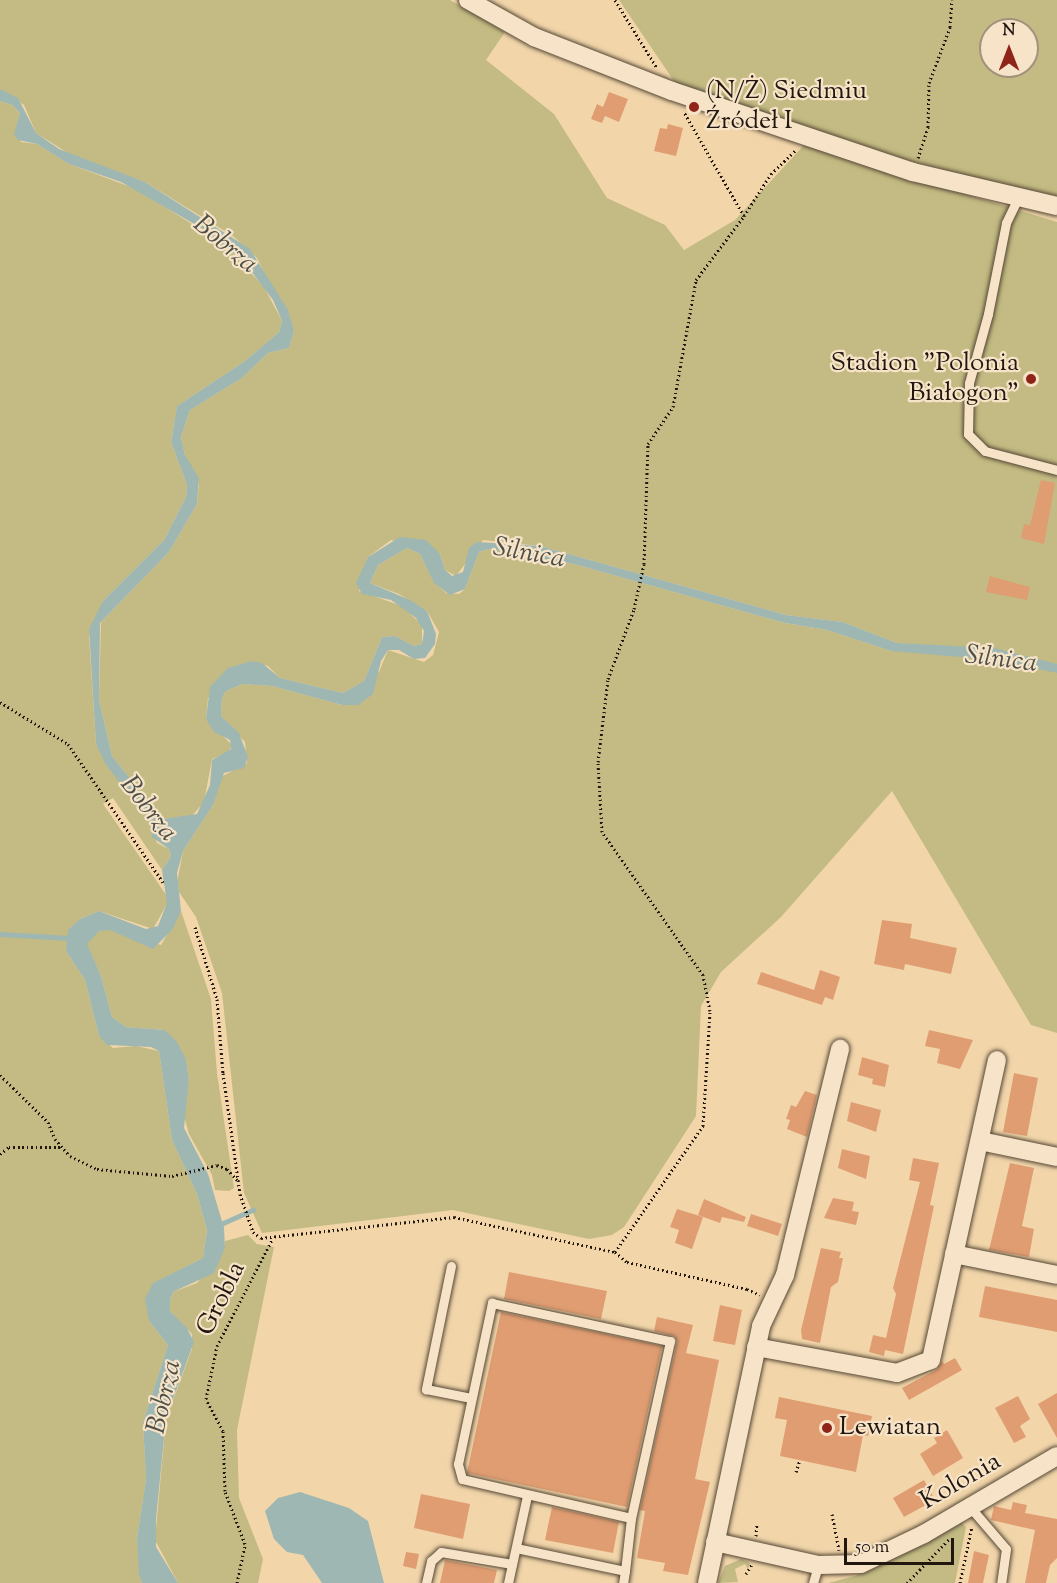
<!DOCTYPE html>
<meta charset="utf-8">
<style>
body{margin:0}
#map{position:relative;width:1057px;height:1583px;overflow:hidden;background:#f2d6aa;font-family:"Sorts Mill Goudy",serif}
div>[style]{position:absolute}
.green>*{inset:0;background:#c3bb83}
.water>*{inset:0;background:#9eb7b2}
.stream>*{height:4.5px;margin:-2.25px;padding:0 2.25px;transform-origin:2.25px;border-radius:2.25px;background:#9eb7b2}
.building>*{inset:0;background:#e09d72}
.path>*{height:3px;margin-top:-1.5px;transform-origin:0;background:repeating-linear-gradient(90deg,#21170f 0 1.5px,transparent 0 4.5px)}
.roads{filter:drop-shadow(0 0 2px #554736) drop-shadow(0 0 2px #554736)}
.lane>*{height:9px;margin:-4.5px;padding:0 4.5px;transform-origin:4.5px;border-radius:4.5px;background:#f7e4c8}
.street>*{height:18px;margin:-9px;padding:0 9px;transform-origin:9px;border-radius:9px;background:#f7e4c8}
.dots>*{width:16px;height:16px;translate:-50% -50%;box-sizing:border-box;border:3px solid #f7e4c8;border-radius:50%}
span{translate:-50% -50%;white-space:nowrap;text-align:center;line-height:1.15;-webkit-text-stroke:4.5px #f7e4c8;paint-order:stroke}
.poi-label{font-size:26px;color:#21170f}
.left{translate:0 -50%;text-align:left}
.right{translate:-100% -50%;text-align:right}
.street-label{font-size:26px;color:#21170f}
.water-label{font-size:27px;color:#4d4f48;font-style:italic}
.north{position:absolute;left:979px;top:18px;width:60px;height:60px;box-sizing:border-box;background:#f7e4c8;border:2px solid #a1927e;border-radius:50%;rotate:0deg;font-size:16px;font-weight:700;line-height:24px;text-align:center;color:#21170f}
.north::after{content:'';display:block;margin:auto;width:21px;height:27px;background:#8f2418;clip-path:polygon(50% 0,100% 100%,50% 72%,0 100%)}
.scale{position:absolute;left:844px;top:1538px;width:110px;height:27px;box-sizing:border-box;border:3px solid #21170f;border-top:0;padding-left:8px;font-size:18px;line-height:21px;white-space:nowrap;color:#21170f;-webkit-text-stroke:4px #f7e4c8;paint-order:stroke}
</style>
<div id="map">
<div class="green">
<i style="clip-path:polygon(0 0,450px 0,505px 32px,486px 60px,554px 114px,607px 198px,665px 225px,684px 250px,735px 220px,804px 145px,1057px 222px,1057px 1033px,1031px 1025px,892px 791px,781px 917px,721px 972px,701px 1006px,696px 1116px,624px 1227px,612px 1235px,589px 1239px,453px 1210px,262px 1233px,244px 1193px,222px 993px,196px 917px,179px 892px,177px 883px,183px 851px,213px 805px,221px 777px,247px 763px,245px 742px,221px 716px,222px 698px,226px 691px,243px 684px,272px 686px,342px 705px,379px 672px,388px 650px,424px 662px,433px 655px,439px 632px,427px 611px,399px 594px,370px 583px,378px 565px,407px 548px,420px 554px,434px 582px,446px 593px,459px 594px,465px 589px,479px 552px,488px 549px,574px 564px,785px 623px,827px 630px,891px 651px,945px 647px,897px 643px,843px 622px,786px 615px,540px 546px,483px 540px,456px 576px,445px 570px,440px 554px,391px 540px,368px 557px,359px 591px,402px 606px,422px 625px,422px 644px,414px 646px,395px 636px,382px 637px,364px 681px,343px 693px,280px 678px,268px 666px,252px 661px,208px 698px,206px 719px,232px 745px,228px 753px,212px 759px,204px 802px,192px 816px,163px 819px,112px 756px,99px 700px,101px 622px,169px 552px,197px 504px,199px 484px,185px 455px,181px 437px,190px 410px,242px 378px,268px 353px,289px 348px,294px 331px,257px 258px,233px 236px,145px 182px,71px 155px,36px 133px,24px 105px,0 89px)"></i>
<i style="clip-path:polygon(evenodd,619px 0,1057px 0,1057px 199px,868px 150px,676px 84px,619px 0,991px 30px,1027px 30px,1027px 66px,991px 66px,991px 30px)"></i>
<i style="clip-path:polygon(0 101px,12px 105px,20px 113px,16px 129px,21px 142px,37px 144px,69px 164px,136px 189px,224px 244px,264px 287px,282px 321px,279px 332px,245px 361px,177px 406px,171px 442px,187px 485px,186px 497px,164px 540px,103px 601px,89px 636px,96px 744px,149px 819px,157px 843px,169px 849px,171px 856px,162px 870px,113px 798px,103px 804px,167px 896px,167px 904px,153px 929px,99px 911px,80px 919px,66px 951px,85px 980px,99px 1036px,113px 1048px,136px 1046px,159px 1051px,172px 1140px,197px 1194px,207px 1230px,203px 1258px,154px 1283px,149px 1321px,168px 1345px,143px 1422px,146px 1479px,137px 1538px,142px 1583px,0 1583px)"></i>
<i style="clip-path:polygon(181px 911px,211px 999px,217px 1073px,234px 1188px,229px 1191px,215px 1190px,212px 1175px,189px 1134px,184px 1116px,189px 1080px,186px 1059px,165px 1030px,126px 1027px,112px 1017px,101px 976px,86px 944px,99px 930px,110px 930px,161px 945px)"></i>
<i style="clip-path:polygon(248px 1235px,257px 1244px,274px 1247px,237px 1430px,239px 1498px,263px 1559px,258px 1583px,178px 1583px,155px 1540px,166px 1419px,192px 1349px,192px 1334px,170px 1311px,170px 1300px,173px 1292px,197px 1283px,225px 1248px,225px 1241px)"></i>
<i style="clip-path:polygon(961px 1522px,966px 1527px,955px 1583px,828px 1583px,855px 1576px)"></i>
<i style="clip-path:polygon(741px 1559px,750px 1563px,748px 1569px,745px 1564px,735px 1569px,738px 1582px,718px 1583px,725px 1566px)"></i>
</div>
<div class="water">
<i style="clip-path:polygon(0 89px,18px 98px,36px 133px,59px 149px,145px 182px,250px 249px,288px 310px,294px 331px,289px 348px,268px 353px,242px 378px,190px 410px,181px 437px,185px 455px,199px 478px,197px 504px,169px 552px,100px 623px,99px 700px,112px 756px,163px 819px,197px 814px,210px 785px,212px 760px,231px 749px,230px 740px,214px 732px,206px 719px,210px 687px,228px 668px,252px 661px,262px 663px,280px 678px,343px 693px,364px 681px,382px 637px,395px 636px,414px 646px,422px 644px,424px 631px,416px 618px,391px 600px,362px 594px,356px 583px,368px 557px,400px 537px,426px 540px,440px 554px,445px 570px,452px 576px,463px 572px,469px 548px,477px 542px,540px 546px,786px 615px,843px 622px,897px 643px,994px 648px,1057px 664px,1057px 673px,996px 660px,891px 651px,827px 630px,785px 623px,574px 564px,488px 549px,479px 552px,465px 589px,450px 595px,434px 583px,420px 554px,407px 548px,378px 565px,370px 583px,410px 600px,427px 611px,436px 634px,435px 644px,425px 658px,414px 659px,399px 650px,388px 650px,381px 661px,373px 694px,358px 705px,342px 705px,272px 686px,243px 684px,226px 691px,222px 698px,221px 716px,239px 733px,248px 757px,244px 768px,224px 773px,213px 805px,183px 851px,177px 873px,181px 911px,172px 930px,153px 949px,110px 930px,99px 931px,87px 944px,101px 976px,112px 1017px,126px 1027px,165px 1030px,177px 1042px,186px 1059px,189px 1080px,184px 1128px,208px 1174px,224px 1228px,225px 1248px,214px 1273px,173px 1292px,170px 1300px,170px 1311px,187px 1328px,194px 1342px,166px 1418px,156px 1519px,156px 1547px,178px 1583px,142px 1583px,139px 1574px,137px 1538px,146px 1479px,143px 1422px,168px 1345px,149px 1321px,145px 1299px,153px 1283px,203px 1258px,207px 1230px,197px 1194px,172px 1140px,159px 1051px,151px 1047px,107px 1045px,99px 1036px,85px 980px,66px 951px,68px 930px,80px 919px,99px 911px,146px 929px,158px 926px,167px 903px,162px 870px,171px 856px,169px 849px,152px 837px,149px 819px,106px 765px,96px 744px,89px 629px,103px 601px,164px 540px,186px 497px,187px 485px,171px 442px,177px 406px,245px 361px,279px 332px,282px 321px,273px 300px,245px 263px,203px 229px,121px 182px,69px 164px,37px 144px,18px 140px,14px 134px,20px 113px,12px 105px,0 101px)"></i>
<i style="clip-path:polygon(300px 1492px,349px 1508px,368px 1521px,384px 1583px,322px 1583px,303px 1555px,287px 1552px,274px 1539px,265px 1511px,278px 1498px)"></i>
</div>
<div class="stream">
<i style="left:0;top:934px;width:69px;rotate:3.3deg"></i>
<i style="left:221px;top:1224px;width:35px;rotate:-24deg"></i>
</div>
<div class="building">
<i style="clip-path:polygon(609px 92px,628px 99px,619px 122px,605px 116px,602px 123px,591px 119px,597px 104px,603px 107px)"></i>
<i style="clip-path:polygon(668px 124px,683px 128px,676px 156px,654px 151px,660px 128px,667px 129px)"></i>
<i style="clip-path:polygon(1041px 480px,1055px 483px,1044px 544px,1021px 538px,1024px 524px,1030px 525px)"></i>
<i style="clip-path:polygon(990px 576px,1030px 587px,1027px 600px,986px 592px)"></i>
<i style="clip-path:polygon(882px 920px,912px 924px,910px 938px,957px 948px,951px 974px,905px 964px,904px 970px,874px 964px)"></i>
<i style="clip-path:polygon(820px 970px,840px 977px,833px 1000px,825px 997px,822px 1005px,757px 984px,761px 972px,814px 990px)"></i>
<i style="clip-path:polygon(929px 1030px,973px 1040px,960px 1069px,937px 1063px,940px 1049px,925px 1046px)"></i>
<i style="clip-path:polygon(862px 1057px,889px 1065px,885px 1087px,872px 1084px,873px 1079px,858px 1075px)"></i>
<i style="clip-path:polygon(1014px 1073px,1038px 1078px,1027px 1136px,1003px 1132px)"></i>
<i style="clip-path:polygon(805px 1091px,817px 1095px,807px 1137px,787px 1129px,790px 1120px,786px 1119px,791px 1105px,796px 1107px)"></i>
<i style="clip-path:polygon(851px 1102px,881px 1110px,876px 1132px,847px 1121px)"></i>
<i style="clip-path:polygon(842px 1149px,870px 1156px,866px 1179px,838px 1168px)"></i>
<i style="clip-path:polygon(913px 1158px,939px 1163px,930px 1205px,934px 1206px,903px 1354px,885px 1350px,884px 1356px,869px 1352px,873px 1335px,886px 1338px,896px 1294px,893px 1288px,920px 1182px,909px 1180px)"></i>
<i style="clip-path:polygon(1010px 1163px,1034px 1168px,1022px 1226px,1034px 1229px,1029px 1257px,989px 1250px)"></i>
<i style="clip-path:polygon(833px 1198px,854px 1202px,852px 1211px,859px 1212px,856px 1225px,824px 1218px)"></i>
<i style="clip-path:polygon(704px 1199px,746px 1217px,744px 1222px,722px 1217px,720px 1223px,698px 1215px)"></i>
<i style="clip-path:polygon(677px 1209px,703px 1217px,692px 1249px,675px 1243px,679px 1230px,670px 1227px)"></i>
<i style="clip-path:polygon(751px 1214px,782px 1224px,778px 1236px,747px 1226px)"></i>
<i style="clip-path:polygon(821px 1248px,841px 1252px,839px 1258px,843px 1258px,838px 1282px,831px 1287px,820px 1343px,802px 1339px,801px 1330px)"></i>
<i style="clip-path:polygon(509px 1272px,607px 1291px,601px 1319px,504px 1299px)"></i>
<i style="clip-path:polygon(985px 1286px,1057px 1300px,1057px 1332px,979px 1317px)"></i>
<i style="clip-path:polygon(720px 1305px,742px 1310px,735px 1345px,713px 1341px)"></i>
<i style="clip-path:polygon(501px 1312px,662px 1346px,627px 1507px,467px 1473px)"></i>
<i style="clip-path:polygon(657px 1317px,693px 1325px,686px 1353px,719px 1360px,695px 1479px,710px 1482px,688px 1575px,663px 1571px,665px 1563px,637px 1558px,645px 1511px,640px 1510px,677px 1342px,674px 1336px,654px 1331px)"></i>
<i style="clip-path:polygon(955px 1358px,962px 1370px,909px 1400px,902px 1388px,936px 1370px,942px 1361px,944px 1364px)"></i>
<i style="clip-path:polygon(1057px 1393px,1057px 1438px,1038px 1404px)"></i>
<i style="clip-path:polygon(1018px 1396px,1030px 1419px,1020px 1426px,1026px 1437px,1014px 1443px,995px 1408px)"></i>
<i style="clip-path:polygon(779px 1397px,872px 1416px,868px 1436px,863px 1435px,856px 1472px,780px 1456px,787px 1420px,775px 1418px)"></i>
<i style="clip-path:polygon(947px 1430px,963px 1458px,933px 1476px,920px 1454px,937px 1443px,934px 1438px)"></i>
<i style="clip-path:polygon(924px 1480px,935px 1500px,904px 1517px,893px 1498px)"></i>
<i style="clip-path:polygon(421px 1494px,470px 1504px,463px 1539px,414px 1528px)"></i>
<i style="clip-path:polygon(1013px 1502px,1027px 1505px,1025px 1513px,1057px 1519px,1057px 1558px,1050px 1565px,1046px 1583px,1025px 1583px,1035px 1530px,991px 1520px,994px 1506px,1011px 1510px)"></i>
<i style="clip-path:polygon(552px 1507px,619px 1522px,613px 1553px,545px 1540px)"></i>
<i style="clip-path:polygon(974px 1551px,989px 1555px,983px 1583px,968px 1583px)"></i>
<i style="clip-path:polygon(406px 1552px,419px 1554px,416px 1569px,403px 1566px)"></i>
<i style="clip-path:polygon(445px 1560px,497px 1570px,494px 1583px,440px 1583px)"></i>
</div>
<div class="path">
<i style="left:615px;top:0;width:80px;rotate:58.3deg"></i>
<i style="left:918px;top:158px;width:33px;rotate:-72deg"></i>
<i style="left:928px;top:127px;width:44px;rotate:-88.7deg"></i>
<i style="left:929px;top:83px;width:60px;rotate:-69.4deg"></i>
<i style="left:950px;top:27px;width:27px;rotate:-86deg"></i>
<i style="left:744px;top:216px;width:50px;rotate:-57.3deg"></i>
<i style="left:771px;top:174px;width:35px;rotate:-44deg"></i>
<i style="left:0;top:702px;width:80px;rotate:31.7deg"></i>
<i style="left:68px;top:744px;width:168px;rotate:55.5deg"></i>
<i style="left:195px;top:927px;width:75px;rotate:73deg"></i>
<i style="left:217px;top:999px;width:74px;rotate:85.4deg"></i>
<i style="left:223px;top:1073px;width:122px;rotate:82deg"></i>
<i style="left:240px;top:1194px;width:40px;rotate:71.1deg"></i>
<i style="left:253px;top:1232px;width:10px;rotate:37deg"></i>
<i style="left:261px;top:1238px;width:194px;rotate:-6.2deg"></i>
<i style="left:454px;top:1217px;width:165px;rotate:12.3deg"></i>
<i style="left:615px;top:1252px;width:16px;rotate:40deg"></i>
<i style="left:627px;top:1262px;width:123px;rotate:12.7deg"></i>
<i style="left:747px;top:1289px;width:14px;rotate:25deg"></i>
<i style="left:0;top:1075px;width:67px;rotate:44.4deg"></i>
<i style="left:48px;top:1122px;width:18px;rotate:68deg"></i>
<i style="left:55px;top:1139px;width:23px;rotate:49deg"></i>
<i style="left:70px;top:1156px;width:30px;rotate:26deg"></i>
<i style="left:97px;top:1169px;width:75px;rotate:5.3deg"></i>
<i style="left:172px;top:1176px;width:46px;rotate:-13.7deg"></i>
<i style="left:217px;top:1165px;width:11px;rotate:22deg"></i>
<i style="left:227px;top:1169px;width:16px;rotate:47deg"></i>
<i style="left:0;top:1154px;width:11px;rotate:-38deg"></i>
<i style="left:9px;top:1147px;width:53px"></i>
<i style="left:615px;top:1252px;width:154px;rotate:-55.1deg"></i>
<i style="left:703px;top:1126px;width:115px;rotate:-86.5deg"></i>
<i style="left:710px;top:1011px;width:37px;rotate:-101deg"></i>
<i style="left:703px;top:975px;width:175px;rotate:-125.2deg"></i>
<i style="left:602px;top:832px;width:70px;rotate:-93.3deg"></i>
<i style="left:598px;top:762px;width:84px;rotate:-83.1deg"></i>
<i style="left:608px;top:679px;width:75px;rotate:-69.6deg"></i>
<i style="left:634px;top:609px;width:46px;rotate:-77.5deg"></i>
<i style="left:644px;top:564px;width:120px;rotate:-88.1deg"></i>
<i style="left:648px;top:444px;width:45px;rotate:-56deg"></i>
<i style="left:673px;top:407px;width:129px;rotate:-79.7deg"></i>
<i style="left:696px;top:280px;width:80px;rotate:-53.1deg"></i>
<i style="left:744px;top:216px;width:120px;rotate:-120deg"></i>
<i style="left:796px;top:1472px;width:13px;rotate:-72deg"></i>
<i style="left:832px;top:1514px;width:37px;rotate:79deg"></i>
<i style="left:756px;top:1536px;width:13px;rotate:-86deg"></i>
<i style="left:746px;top:1574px;width:12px;rotate:-59deg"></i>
<i style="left:237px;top:1583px;width:40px;rotate:-78deg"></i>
<i style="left:245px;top:1544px;width:57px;rotate:-110.7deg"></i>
<i style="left:225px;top:1491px;width:60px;rotate:-91.9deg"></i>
<i style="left:223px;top:1431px;width:36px;rotate:-118deg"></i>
<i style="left:206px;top:1399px;width:54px;rotate:-78.3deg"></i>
<i style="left:217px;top:1346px;width:119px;rotate:-62.6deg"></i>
<i style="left:907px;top:1583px;width:62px;rotate:-46.3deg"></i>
<i style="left:960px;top:1583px;width:58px;rotate:-78.1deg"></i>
</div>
<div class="roads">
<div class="lane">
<i style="left:1019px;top:196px;width:30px;rotate:116deg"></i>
<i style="left:1006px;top:223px;width:93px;rotate:101.2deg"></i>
<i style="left:988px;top:314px;width:72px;rotate:105.4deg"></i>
<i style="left:969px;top:383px;width:51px;rotate:91.1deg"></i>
<i style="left:968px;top:434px;width:24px;rotate:45deg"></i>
<i style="left:985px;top:451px;width:74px;rotate:14.8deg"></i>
<i style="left:451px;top:1266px;width:126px;rotate:101.5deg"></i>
<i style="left:426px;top:1389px;width:46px;rotate:11.3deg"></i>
<i style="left:492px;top:1303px;width:182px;rotate:12.1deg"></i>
<i style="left:670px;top:1341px;width:181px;rotate:102.4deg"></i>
<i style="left:631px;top:1518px;width:173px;rotate:-167deg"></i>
<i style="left:462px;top:1479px;width:16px;rotate:-105deg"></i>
<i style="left:458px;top:1464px;width:165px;rotate:-78.1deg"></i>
<i style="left:970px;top:1507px;width:55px;rotate:49.4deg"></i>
<i style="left:1006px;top:1549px;width:34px;rotate:98deg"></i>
<i style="left:516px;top:1548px;width:111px;rotate:11.9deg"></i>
<i style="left:625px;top:1571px;width:12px;rotate:99deg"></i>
<i style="left:625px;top:1571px;width:53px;rotate:-83.5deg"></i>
<i style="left:426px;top:1583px;width:23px;rotate:-77deg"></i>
<i style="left:431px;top:1561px;width:13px;rotate:-42deg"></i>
<i style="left:441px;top:1552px;width:72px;rotate:9.6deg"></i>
<i style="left:508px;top:1583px;width:89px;rotate:-77.7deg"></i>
<i style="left:813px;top:1583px;width:19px;rotate:-74deg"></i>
</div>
<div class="street">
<i style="left:468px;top:0;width:76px;rotate:29.3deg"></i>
<i style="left:534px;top:37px;width:148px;rotate:21.4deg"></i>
<i style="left:672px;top:91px;width:254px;rotate:18.6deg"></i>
<i style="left:913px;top:172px;width:148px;rotate:13.3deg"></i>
<i style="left:980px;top:1141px;width:79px;rotate:11.7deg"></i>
<i style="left:954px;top:1254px;width:105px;rotate:11.5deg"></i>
<i style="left:756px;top:1347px;width:143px;rotate:10.4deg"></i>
<i style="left:897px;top:1373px;width:36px;rotate:-21deg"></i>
<i style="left:931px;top:1360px;width:307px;rotate:-77.6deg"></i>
<i style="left:715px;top:1542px;width:106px;rotate:12.6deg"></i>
<i style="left:818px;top:1565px;width:43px;rotate:-1.3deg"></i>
<i style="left:861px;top:1564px;width:70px;rotate:-25.5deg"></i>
<i style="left:924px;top:1534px;width:154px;rotate:-30.4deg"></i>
<i style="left:707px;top:1583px;width:263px;rotate:-78.1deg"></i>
<i style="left:761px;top:1326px;width:56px;rotate:-64.8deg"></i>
<i style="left:785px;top:1275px;width:233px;rotate:-76.3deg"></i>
</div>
</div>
<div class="dots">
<i style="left:694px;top:107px;background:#8f2418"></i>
<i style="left:1031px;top:379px;background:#8f2418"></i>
<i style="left:827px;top:1428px;background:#8f2418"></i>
</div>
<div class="poi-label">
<span class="left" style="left:706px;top:107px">(N/Ż) Siedmiu<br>Źródeł I</span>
<span class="right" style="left:1019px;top:379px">Stadion "Polonia<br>Białogon"</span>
<span class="left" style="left:839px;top:1428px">Lewiatan</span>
</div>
<div class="street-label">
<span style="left:222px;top:1299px;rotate:-64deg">Grobla</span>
<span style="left:961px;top:1482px;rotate:-30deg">Kolonia</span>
</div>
<div class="water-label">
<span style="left:225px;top:245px;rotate:40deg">Bobrza</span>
<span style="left:529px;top:554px;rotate:10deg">Silnica</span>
<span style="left:1001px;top:660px;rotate:7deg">Silnica</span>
<span style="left:148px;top:809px;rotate:52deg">Bobrza</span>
<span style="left:165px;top:1397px;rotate:-77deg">Bobrza</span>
</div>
<div class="north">N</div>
<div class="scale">50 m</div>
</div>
